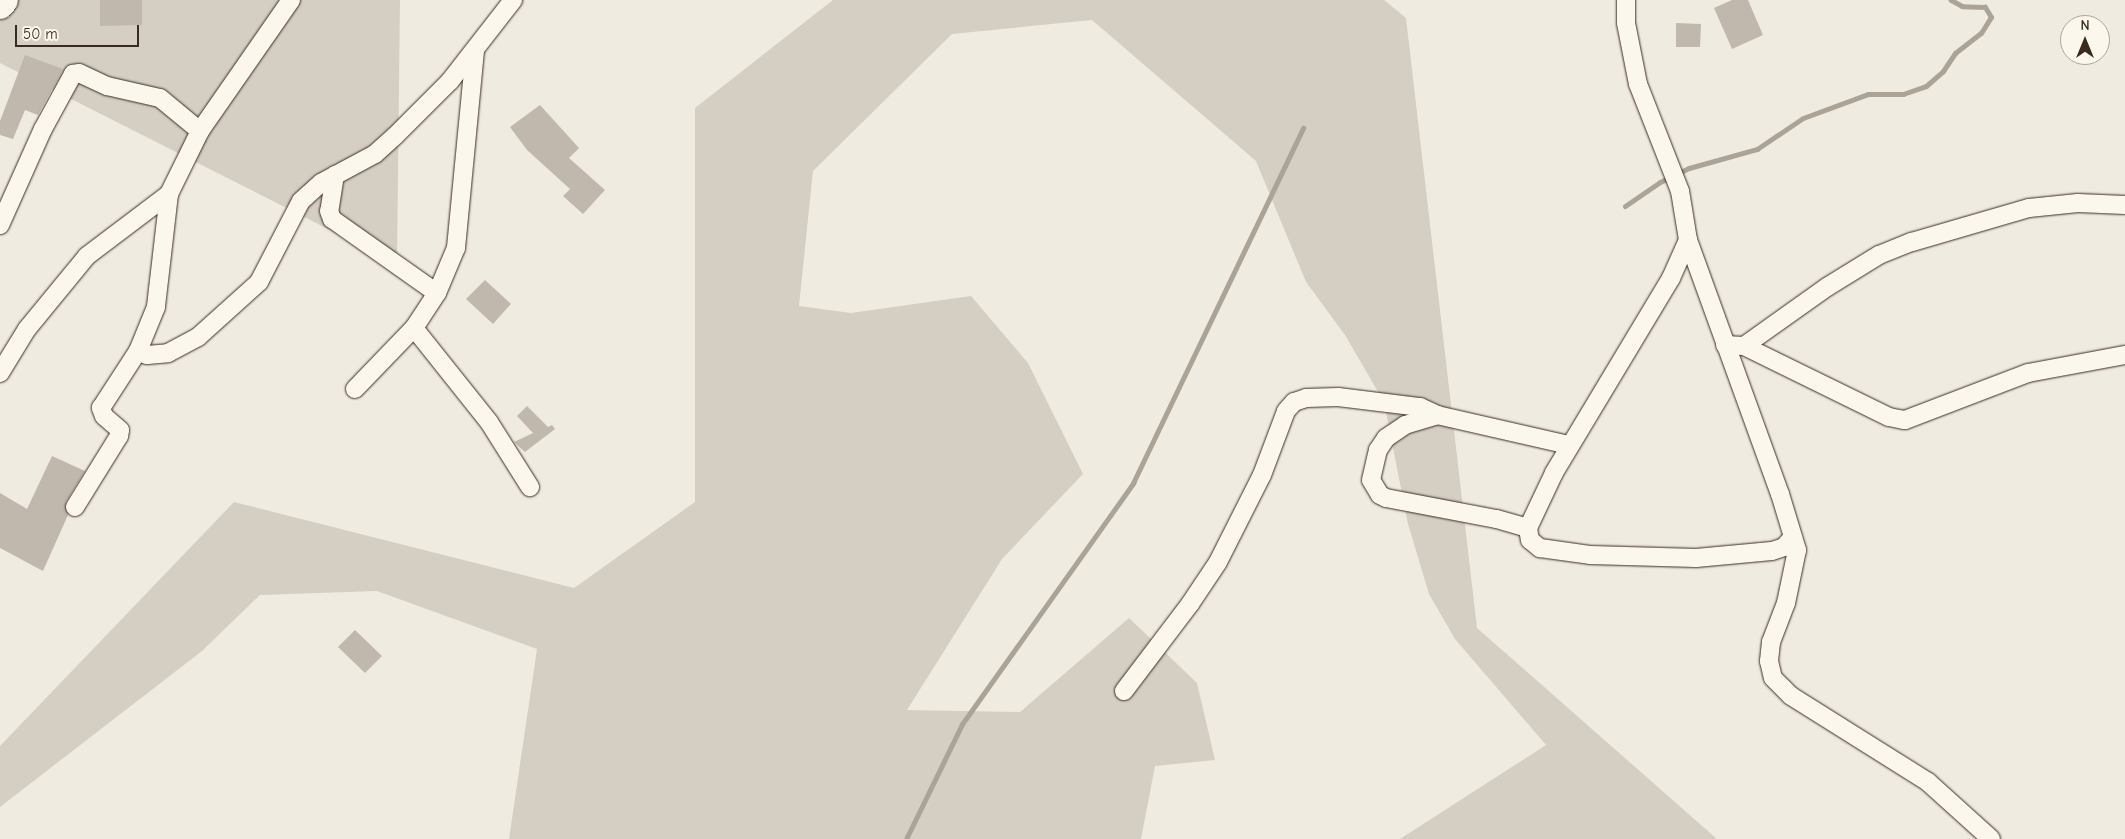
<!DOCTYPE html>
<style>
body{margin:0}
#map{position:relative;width:2125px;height:839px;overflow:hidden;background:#f0ebe0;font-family:"Comic Neue",sans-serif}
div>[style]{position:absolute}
.green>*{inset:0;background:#d5cec3}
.stream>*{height:5px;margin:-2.5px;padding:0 2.5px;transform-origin:2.5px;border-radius:2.5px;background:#aca397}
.building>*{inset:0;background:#c0b8ad}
.roads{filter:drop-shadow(0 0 1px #3b2a1e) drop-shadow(0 0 1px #3b2a1e)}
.street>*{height:18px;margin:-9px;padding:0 9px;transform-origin:9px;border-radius:9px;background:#fbf7ec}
.highway>*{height:28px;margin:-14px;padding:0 14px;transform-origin:14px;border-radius:14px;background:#fbf7ec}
span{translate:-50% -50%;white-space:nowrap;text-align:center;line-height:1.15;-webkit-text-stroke:4px #fbf7ec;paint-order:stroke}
.north{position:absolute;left:2060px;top:15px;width:50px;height:50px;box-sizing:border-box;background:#fbf7ec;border:1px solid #aea59a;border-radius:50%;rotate:0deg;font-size:14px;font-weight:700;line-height:20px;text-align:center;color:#3b2a1e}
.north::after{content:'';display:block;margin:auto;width:18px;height:22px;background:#3b2a1e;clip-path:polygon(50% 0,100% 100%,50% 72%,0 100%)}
.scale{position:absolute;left:15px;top:25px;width:124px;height:22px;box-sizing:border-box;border:2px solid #3b2a1e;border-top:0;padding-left:6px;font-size:15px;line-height:18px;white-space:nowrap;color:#3b2a1e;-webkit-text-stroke:4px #fbf7ec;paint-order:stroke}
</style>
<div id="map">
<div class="green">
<i style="clip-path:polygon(0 0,400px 0,397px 264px,0 63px)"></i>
<i style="clip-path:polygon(833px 0,1384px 0,1406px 18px,1477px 628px,1717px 839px,1400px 839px,1546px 745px,1455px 639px,1429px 594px,1408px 524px,1384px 402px,1345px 335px,1306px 282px,1256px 161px,1092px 20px,952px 34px,813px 171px,799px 306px,851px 313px,971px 296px,1028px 363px,1083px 474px,1002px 559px,907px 710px,1020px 712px,1129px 618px,1197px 683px,1215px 760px,1155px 766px,1141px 839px,509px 839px,537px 649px,377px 591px,260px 595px,202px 651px,0 807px,0 746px,234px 502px,574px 588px,695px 502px,695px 108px)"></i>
</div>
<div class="stream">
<i style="left:1625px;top:206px;width:42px;rotate:-34.4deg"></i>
<i style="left:1660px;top:182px;width:32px;rotate:-26deg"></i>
<i style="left:1689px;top:168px;width:71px;rotate:-15.6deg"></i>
<i style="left:1757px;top:149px;width:55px;rotate:-34deg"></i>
<i style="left:1803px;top:118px;width:69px;rotate:-20.3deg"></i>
<i style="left:1868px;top:94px;width:35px"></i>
<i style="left:1903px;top:94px;width:24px;rotate:-19deg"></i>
<i style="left:1926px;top:86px;width:23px;rotate:-41deg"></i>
<i style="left:1943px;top:71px;width:22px;rotate:-56deg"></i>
<i style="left:1955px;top:53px;width:33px;rotate:-38deg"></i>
<i style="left:1981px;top:33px;width:19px;rotate:-58deg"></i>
<i style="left:1991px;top:17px;width:12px;rotate:-121deg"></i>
<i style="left:1985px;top:7px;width:23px;rotate:-178deg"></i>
<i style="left:1962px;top:6px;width:13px;rotate:-151deg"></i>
<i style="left:906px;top:839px;width:128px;rotate:-64deg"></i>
<i style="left:962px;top:724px;width:296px;rotate:-54.6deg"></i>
<i style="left:1133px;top:483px;width:394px;rotate:-64.4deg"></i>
</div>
<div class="building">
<i style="clip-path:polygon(100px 0,142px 0,142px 25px,100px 26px)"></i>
<i style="clip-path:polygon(1732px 0,1748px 0,1763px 35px,1732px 49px,1714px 8px)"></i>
<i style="clip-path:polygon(1676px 23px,1701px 24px,1700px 47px,1676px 47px)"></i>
<i style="clip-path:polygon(25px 55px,63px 69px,38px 115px,25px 110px,13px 139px,0 135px,0 121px)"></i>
<i style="clip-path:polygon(540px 105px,579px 148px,569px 158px,605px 190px,583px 214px,563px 196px,570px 189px,527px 150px,510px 127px)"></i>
<i style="clip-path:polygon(485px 280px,511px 304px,493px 324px,466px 299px)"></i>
<i style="clip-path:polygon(527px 406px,548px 427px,552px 425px,555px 429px,525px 452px,514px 442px,533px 433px,517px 416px)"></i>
<i style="clip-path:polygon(52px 456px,85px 471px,66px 502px,68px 515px,43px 571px,0 548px,0 493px,27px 509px)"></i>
<i style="clip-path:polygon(355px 630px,382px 656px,365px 673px,338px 647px)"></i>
</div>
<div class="roads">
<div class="street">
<i style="left:291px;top:0;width:160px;rotate:124.8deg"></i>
<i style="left:200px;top:131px;width:70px;rotate:116.2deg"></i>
<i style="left:169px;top:194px;width:114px;rotate:96.6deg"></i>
<i style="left:156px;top:307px;width:48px;rotate:112.2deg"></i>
<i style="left:138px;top:351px;width:10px;rotate:24deg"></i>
<i style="left:147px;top:355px;width:21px;rotate:-5deg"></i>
<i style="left:168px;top:353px;width:34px;rotate:-28deg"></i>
<i style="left:198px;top:337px;width:82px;rotate:-42deg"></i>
<i style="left:259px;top:282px;width:91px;rotate:-62.6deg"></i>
<i style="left:301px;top:201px;width:27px;rotate:-42deg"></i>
<i style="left:321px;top:183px;width:61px;rotate:-28.2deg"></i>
<i style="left:375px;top:154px;width:27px;rotate:-42deg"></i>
<i style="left:395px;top:136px;width:78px;rotate:-45deg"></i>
<i style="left:450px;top:81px;width:103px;rotate:-52.1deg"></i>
<i style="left:1626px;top:0;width:23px;rotate:90deg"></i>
<i style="left:1626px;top:23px;width:62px;rotate:78.9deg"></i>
<i style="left:1638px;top:84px;width:115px;rotate:68.6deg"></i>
<i style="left:1680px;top:191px;width:50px;rotate:80.7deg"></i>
<i style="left:1688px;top:240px;width:270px;rotate:70.1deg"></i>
<i style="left:1780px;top:494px;width:59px;rotate:73.1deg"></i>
<i style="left:1797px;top:550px;width:54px;rotate:101.7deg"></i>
<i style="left:1786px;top:603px;width:42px;rotate:111deg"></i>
<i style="left:1771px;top:642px;width:19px;rotate:96deg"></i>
<i style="left:1769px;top:661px;width:17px;rotate:77deg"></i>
<i style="left:1773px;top:678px;width:25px;rotate:45deg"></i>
<i style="left:1791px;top:696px;width:162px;rotate:32.1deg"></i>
<i style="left:1928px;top:782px;width:85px;rotate:42.1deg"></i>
<i style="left:335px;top:175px;width:36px;rotate:99deg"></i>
<i style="left:329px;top:211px;width:9px;rotate:69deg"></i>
<i style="left:332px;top:219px;width:128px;rotate:35.2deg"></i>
<i style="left:0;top:225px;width:105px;rotate:-65.9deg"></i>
<i style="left:43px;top:129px;width:63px;rotate:-61.4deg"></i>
<i style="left:73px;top:74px;width:6px;rotate:-9deg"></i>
<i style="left:79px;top:73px;width:31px;rotate:25deg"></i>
<i style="left:107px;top:86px;width:54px;rotate:12.8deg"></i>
<i style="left:160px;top:98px;width:52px;rotate:39.5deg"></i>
<i style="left:1688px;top:240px;width:42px;rotate:114.1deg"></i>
<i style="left:1671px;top:278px;width:227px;rotate:121deg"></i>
<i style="left:1554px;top:473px;width:61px;rotate:115.3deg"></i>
<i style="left:1528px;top:528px;width:12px;rotate:81deg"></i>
<i style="left:1530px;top:540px;width:13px;rotate:39deg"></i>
<i style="left:1540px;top:548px;width:50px;rotate:8deg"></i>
<i style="left:1590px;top:555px;width:106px;rotate:1.6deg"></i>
<i style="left:1696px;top:558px;width:76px;rotate:-5.3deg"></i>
<i style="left:1772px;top:551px;width:13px;rotate:-18deg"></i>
<i style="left:1784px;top:547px;width:13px;rotate:-48deg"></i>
<i style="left:414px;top:328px;width:120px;rotate:51.4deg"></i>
<i style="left:489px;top:422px;width:77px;rotate:57.8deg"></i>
<i style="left:1725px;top:345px;width:19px;rotate:3deg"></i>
<i style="left:1744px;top:346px;width:161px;rotate:26.1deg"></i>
<i style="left:1889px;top:417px;width:16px;rotate:11deg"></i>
<i style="left:1905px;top:420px;width:132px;rotate:-20.9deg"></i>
<i style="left:2028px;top:373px;width:99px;rotate:-10.5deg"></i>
<i style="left:1744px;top:346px;width:102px;rotate:-35.4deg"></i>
<i style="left:1827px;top:287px;width:61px;rotate:-31.6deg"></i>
<i style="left:1879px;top:255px;width:35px;rotate:-22deg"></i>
<i style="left:1912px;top:242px;width:122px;rotate:-16.2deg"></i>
<i style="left:2029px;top:208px;width:49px;rotate:-5.8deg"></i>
<i style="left:2078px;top:203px;width:47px;rotate:2.4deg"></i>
<i style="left:0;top:373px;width:52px;rotate:-58.5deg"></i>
<i style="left:27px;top:329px;width:94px;rotate:-50.6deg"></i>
<i style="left:87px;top:256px;width:103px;rotate:-37.1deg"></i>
<i style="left:355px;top:389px;width:85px;rotate:-46deg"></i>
<i style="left:414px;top:328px;width:42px;rotate:-56.7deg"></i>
<i style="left:437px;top:293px;width:49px;rotate:-67.1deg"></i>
<i style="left:456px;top:248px;width:199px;rotate:-84.5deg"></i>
<i style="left:75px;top:507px;width:84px;rotate:-58.2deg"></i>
<i style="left:119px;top:436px;width:6px;rotate:-81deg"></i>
<i style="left:120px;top:430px;width:21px;rotate:-139deg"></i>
<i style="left:104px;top:416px;width:9px;rotate:-111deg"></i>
<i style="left:101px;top:408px;width:68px;rotate:-57deg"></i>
<i style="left:1528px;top:528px;width:33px;rotate:-164deg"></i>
<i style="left:1496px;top:519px;width:112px;rotate:-169.2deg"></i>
<i style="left:1386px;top:498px;width:7px;rotate:-153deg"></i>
<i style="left:1380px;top:495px;width:17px;rotate:-121deg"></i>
<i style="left:1371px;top:480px;width:31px;rotate:-77deg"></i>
<i style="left:1378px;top:450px;width:14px;rotate:-56deg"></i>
<i style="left:1386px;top:438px;width:23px;rotate:-34deg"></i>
<i style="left:1405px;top:425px;width:34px;rotate:-17deg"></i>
<i style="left:1437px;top:415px;width:135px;rotate:12.8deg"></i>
<i style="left:1124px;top:691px;width:109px;rotate:-52.8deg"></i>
<i style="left:1190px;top:604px;width:50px;rotate:-56.3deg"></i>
<i style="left:1218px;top:562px;width:97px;rotate:-63.2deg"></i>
<i style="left:1262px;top:475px;width:68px;rotate:-69.4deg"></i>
<i style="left:1286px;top:411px;width:12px;rotate:-48deg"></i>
<i style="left:1294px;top:402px;width:13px;rotate:-18deg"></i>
<i style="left:1306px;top:398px;width:32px;rotate:-2deg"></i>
<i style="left:1338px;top:397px;width:83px;rotate:7deg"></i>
<i style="left:1420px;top:407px;width:19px;rotate:25deg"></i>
</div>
<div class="highway">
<i style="left:0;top:5px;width:6px;rotate:-51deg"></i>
</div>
</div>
<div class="north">N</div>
<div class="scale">50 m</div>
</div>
